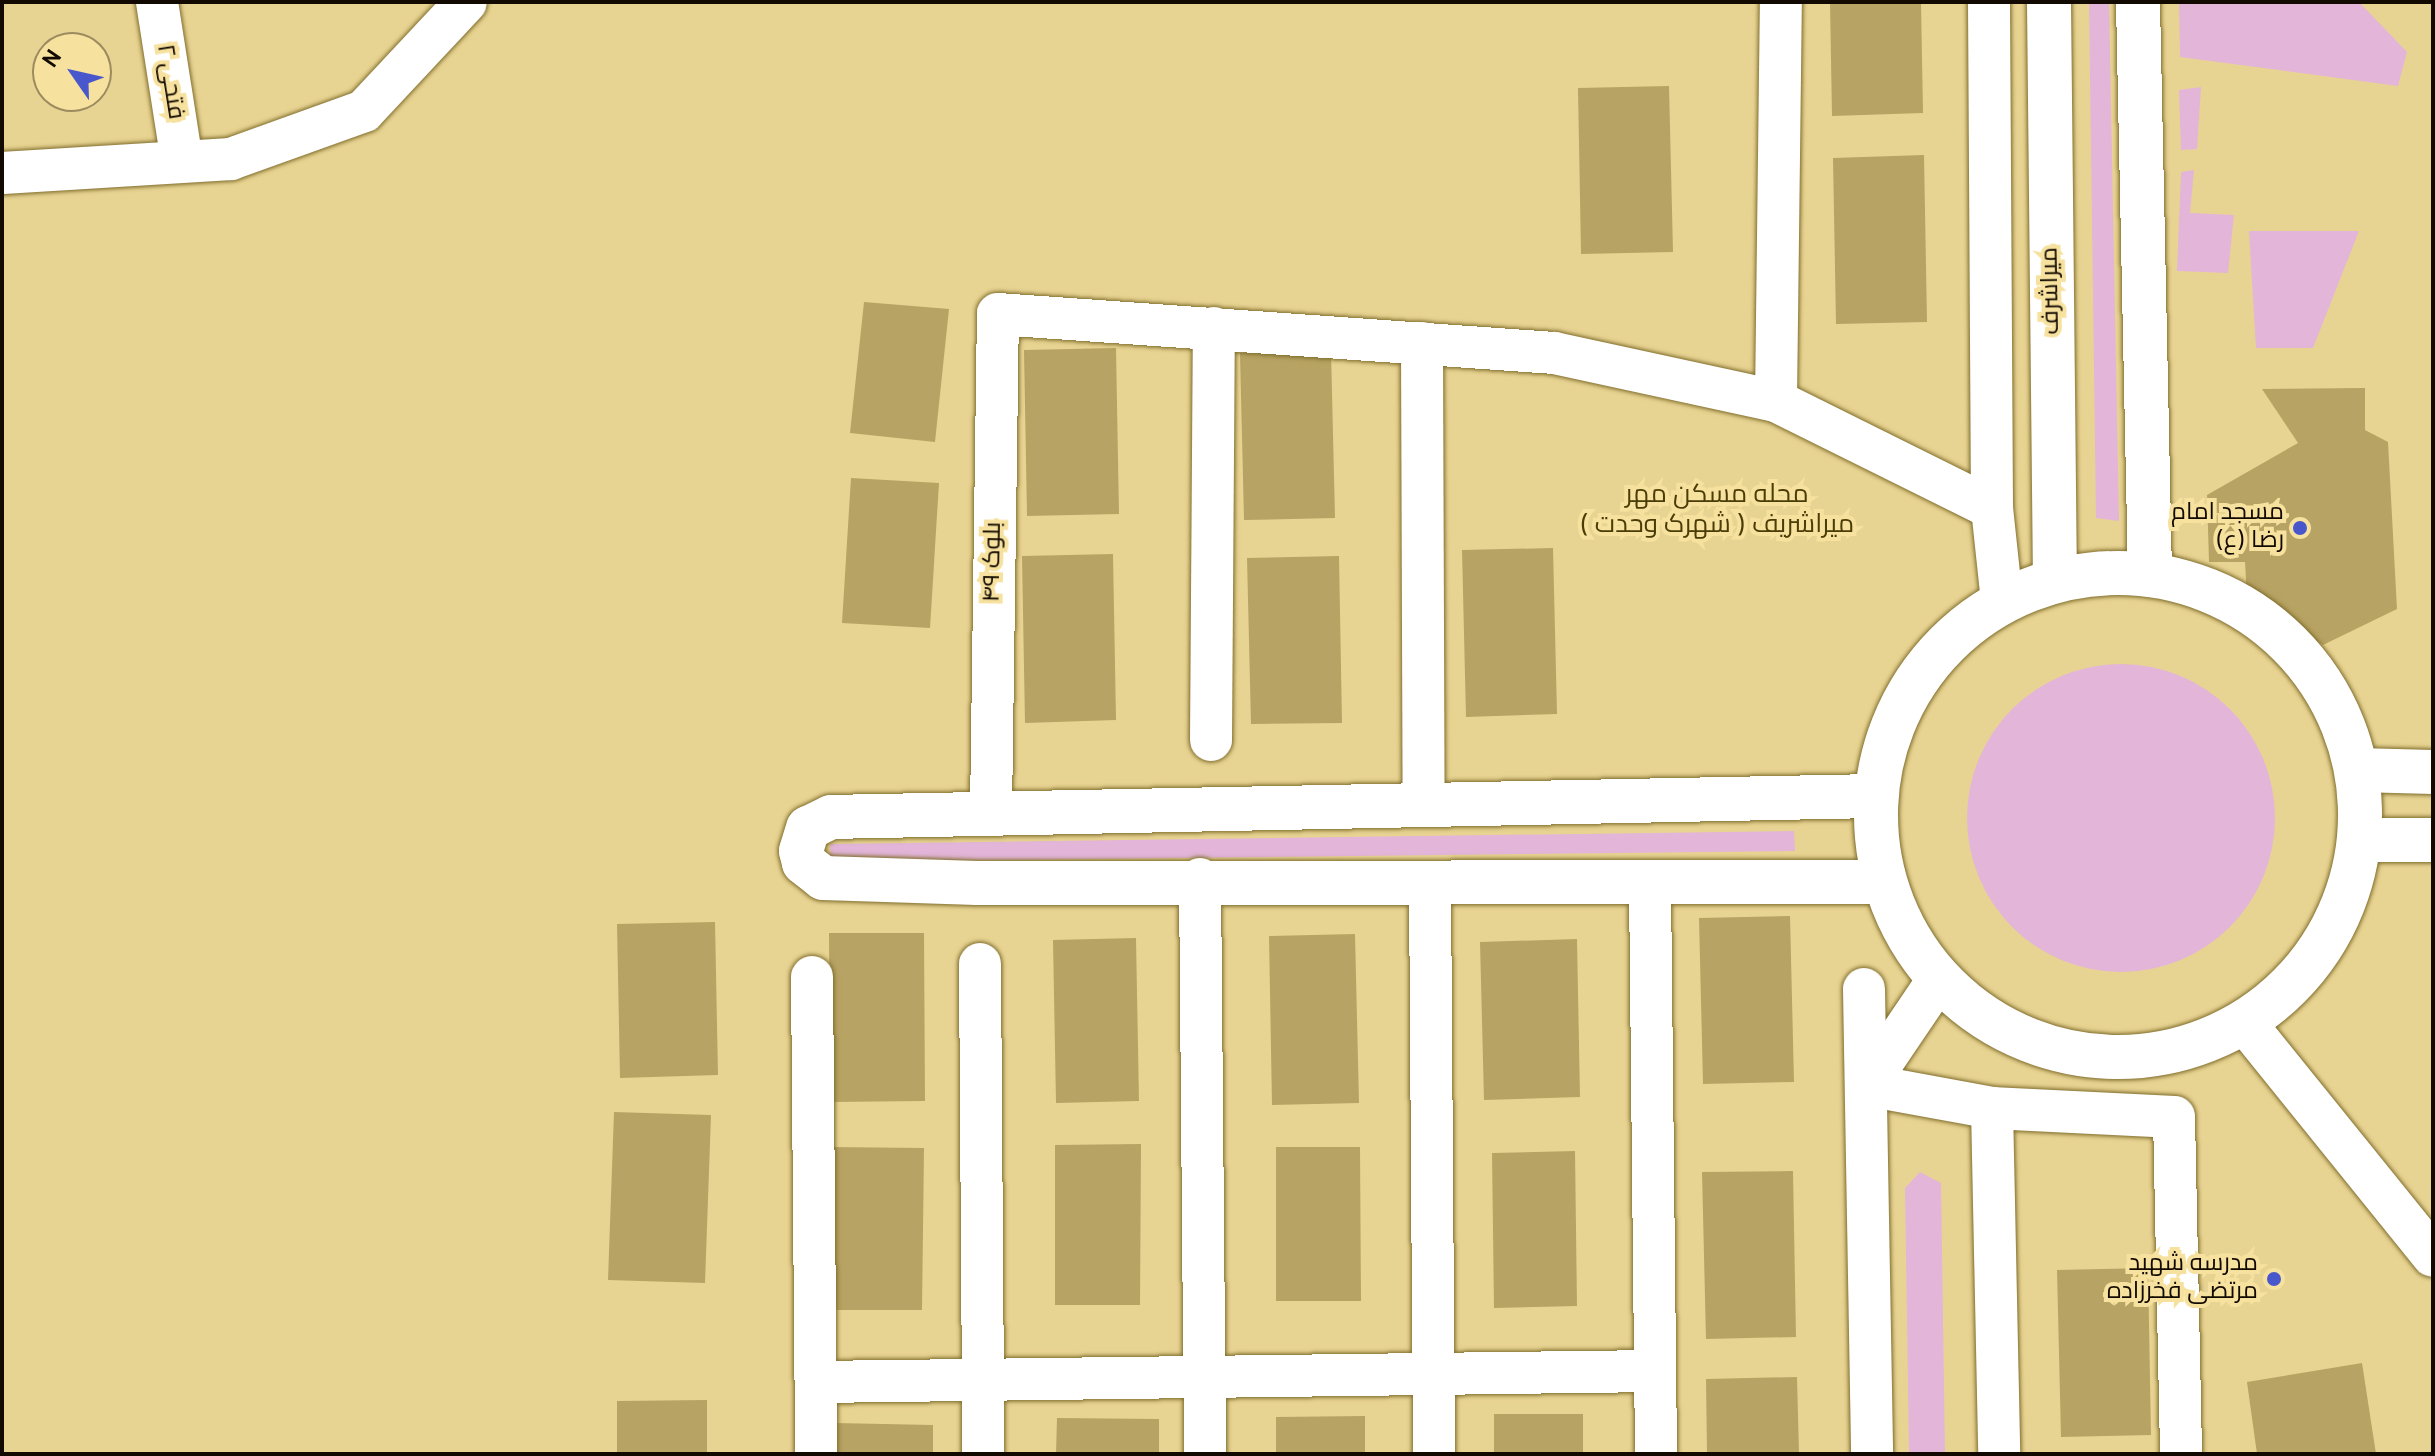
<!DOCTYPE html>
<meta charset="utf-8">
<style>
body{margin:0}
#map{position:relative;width:2435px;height:1456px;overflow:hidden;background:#e8d492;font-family:Overpass,Cairo,sans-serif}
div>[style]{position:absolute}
.green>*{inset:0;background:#e2b5d9}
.round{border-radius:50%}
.building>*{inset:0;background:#b7a363}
.roads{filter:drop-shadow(0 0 2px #816e2d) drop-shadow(0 0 2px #816e2d)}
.minor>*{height:42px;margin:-21px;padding:0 21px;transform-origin:21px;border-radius:21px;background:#fff}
.tertiary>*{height:44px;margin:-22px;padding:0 22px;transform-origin:22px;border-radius:22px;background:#fff}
.tertiary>.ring{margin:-22px;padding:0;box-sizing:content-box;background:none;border:44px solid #fff;border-radius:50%}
.dots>*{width:22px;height:22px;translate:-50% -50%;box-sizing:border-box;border:4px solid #f6e19e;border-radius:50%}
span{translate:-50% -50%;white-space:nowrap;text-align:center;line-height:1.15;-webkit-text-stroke:8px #f6e19e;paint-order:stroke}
.street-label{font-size:24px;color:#120a00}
.poi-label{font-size:24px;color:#120a00}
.right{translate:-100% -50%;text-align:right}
.neighbourhood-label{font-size:26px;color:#4a3c06}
.frame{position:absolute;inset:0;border:4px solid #120a00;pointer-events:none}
.north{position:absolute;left:32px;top:32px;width:80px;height:80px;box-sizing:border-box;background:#f6e19e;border:2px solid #9b8b5f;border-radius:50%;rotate:304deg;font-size:22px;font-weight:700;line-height:32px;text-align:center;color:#120a00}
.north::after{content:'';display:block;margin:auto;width:28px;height:36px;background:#4957cc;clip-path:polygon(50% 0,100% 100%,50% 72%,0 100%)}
</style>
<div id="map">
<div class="green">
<i style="clip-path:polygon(2089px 2px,2109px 2px,2119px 521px,2096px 518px)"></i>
<i style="clip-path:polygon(2179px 2px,2359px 2px,2407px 52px,2398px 86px,2180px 57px)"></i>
<i style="clip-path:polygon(2201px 87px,2197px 149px,2181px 150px,2179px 90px)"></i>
<i style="clip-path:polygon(2194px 170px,2190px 213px,2234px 215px,2228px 273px,2177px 271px,2181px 172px)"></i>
<i style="clip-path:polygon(2249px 231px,2359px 231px,2313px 348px,2256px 348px)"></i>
<i class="round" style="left:1967px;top:664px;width:308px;height:308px"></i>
<i style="clip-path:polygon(1794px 831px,1795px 851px,831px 862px,830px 844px)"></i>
<i style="clip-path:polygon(1920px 1172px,1941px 1183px,1945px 1454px,1909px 1454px,1905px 1188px)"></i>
</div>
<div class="building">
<i style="clip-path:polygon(1830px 2px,1921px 2px,1923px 113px,1832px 116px)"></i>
<i style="clip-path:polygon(1669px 86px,1673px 252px,1581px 254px,1578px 88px)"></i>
<i style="clip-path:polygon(1924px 155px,1927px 322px,1836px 324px,1833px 158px)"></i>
<i style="clip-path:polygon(864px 302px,949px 309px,935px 442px,850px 433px)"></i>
<i style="clip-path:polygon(1116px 348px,1119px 514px,1027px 516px,1024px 350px)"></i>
<i style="clip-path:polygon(1331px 351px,1335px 518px,1244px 520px,1240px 353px)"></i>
<i style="clip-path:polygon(2365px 388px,2365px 430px,2388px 442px,2397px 609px,2323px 645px,2247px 598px,2245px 562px,2209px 562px,2207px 495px,2298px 443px,2262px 389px)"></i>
<i style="clip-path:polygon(851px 478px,939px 483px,930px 628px,842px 623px)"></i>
<i style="clip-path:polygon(1553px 548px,1557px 714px,1466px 717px,1462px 550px)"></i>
<i style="clip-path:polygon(1113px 554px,1116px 720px,1025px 723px,1022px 556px)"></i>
<i style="clip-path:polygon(1339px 556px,1342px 723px,1251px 724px,1247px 558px)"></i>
<i style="clip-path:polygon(1790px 916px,1794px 1082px,1703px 1084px,1699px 918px)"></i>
<i style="clip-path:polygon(715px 922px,718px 1075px,620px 1078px,617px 924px)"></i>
<i style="clip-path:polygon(829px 933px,924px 933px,925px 1101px,830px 1102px)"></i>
<i style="clip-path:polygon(1355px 934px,1359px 1103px,1272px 1105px,1269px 936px)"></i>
<i style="clip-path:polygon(1136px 938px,1139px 1101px,1056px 1103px,1053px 940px)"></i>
<i style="clip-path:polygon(1577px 939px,1580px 1097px,1484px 1100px,1480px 942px)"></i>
<i style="clip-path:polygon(614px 1112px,711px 1115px,705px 1283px,608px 1280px)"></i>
<i style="clip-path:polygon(1141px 1144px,1140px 1305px,1055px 1305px,1055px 1145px)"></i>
<i style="clip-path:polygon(830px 1147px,924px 1148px,922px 1310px,828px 1310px)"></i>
<i style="clip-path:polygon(1276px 1147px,1360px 1147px,1361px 1301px,1276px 1301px)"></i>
<i style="clip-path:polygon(1575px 1151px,1577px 1306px,1494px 1308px,1492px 1153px)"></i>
<i style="clip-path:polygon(1793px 1171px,1796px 1337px,1706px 1339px,1702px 1172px)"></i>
<i style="clip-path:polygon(2148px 1268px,2151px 1435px,2061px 1437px,2057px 1270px)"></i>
<i style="clip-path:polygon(2362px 1363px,2376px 1454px,2257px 1454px,2247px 1382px)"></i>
<i style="clip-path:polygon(1797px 1377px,1799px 1454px,1707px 1454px,1706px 1379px)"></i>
<i style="clip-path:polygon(707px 1400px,707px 1454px,617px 1454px,617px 1401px)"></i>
<i style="clip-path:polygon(1494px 1414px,1583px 1414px,1583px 1454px,1494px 1454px)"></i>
<i style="clip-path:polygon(1365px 1416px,1365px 1454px,1276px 1454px,1276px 1417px)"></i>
<i style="clip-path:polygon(1057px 1418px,1159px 1419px,1159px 1454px,1056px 1454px)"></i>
<i style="clip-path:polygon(835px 1423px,933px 1425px,933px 1454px,834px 1454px)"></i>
</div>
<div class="roads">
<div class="minor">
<i style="left:157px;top:2px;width:161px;rotate:81.1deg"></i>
<i style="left:1989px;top:2px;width:506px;rotate:89.66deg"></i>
<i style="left:1992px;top:508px;width:94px;rotate:83.9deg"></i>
<i style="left:2px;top:173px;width:229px;rotate:-3.5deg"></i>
<i style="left:231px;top:159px;width:141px;rotate:-19.8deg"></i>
<i style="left:364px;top:111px;width:149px;rotate:-46.9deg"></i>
<i style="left:1422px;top:343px;width:461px;rotate:89.8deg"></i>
<i style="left:1776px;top:401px;width:399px;rotate:-89.3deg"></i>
<i style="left:1211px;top:740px;width:412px;rotate:-89.6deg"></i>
<i style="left:991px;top:811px;width:497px;rotate:-89.2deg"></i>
<i style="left:998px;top:314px;width:557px;rotate:4.01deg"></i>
<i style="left:1554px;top:353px;width:227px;rotate:12.2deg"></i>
<i style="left:1776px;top:401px;width:241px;rotate:26.4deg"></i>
<i style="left:1200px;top:879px;width:575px;rotate:89.5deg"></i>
<i style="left:1430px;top:882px;width:572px;rotate:89.6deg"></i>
<i style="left:1650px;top:882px;width:572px;rotate:89.4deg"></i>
<i style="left:980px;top:964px;width:490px;rotate:89.6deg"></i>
<i style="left:812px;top:977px;width:477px;rotate:89.5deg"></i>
<i style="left:1938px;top:980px;width:127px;rotate:124.1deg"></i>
<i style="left:1867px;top:1085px;width:127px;rotate:10.4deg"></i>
<i style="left:1992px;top:1108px;width:182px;rotate:2.8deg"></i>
<i style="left:2174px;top:1117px;width:337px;rotate:88.8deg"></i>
<i style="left:1864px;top:989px;width:465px;rotate:89deg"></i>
<i style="left:2245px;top:1023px;width:299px;rotate:51.1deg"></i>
<i style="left:1992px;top:1108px;width:346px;rotate:88.8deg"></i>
<i style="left:816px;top:1382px;width:839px;rotate:-0.75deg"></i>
</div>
<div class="tertiary">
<i style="left:2049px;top:2px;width:578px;rotate:89.41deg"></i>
<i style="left:2138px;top:2px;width:571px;rotate:88.8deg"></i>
<i class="ring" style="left:1876px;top:573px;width:440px;height:440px"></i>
<i style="left:2358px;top:770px;width:75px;rotate:1.5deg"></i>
<i style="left:1875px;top:796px;width:1044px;rotate:178.85deg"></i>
<i style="left:831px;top:817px;width:25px;rotate:154deg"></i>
<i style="left:808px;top:828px;width:24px;rotate:107deg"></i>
<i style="left:801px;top:851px;width:12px;rotate:76deg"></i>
<i style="left:804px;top:863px;width:24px;rotate:38deg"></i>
<i style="left:823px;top:878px;width:154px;rotate:1.9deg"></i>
<i style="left:977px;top:883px;width:907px;rotate:-0.06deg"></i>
<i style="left:2361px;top:840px;width:72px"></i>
</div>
</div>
<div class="dots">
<i style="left:2300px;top:528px;background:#4957cc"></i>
<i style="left:2274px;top:1279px;background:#4957cc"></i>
</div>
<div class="street-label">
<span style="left:169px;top:82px;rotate:81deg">فتحی ۲</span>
<span style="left:2052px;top:291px;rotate:-91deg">میراشرف</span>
<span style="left:994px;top:562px;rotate:-89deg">بلوک ۴۹</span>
</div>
<div class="poi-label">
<span class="right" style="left:2284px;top:528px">مسجد امام<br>رضا (ع)</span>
<span class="right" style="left:2258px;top:1279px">مدرسه شهید<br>مرتضی فخرزاده</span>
</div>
<div class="neighbourhood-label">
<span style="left:1717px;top:511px">محله مسکن مهر<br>میراشریف ( شهرک وحدت )</span>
</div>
<div class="frame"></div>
<div class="north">N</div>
</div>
